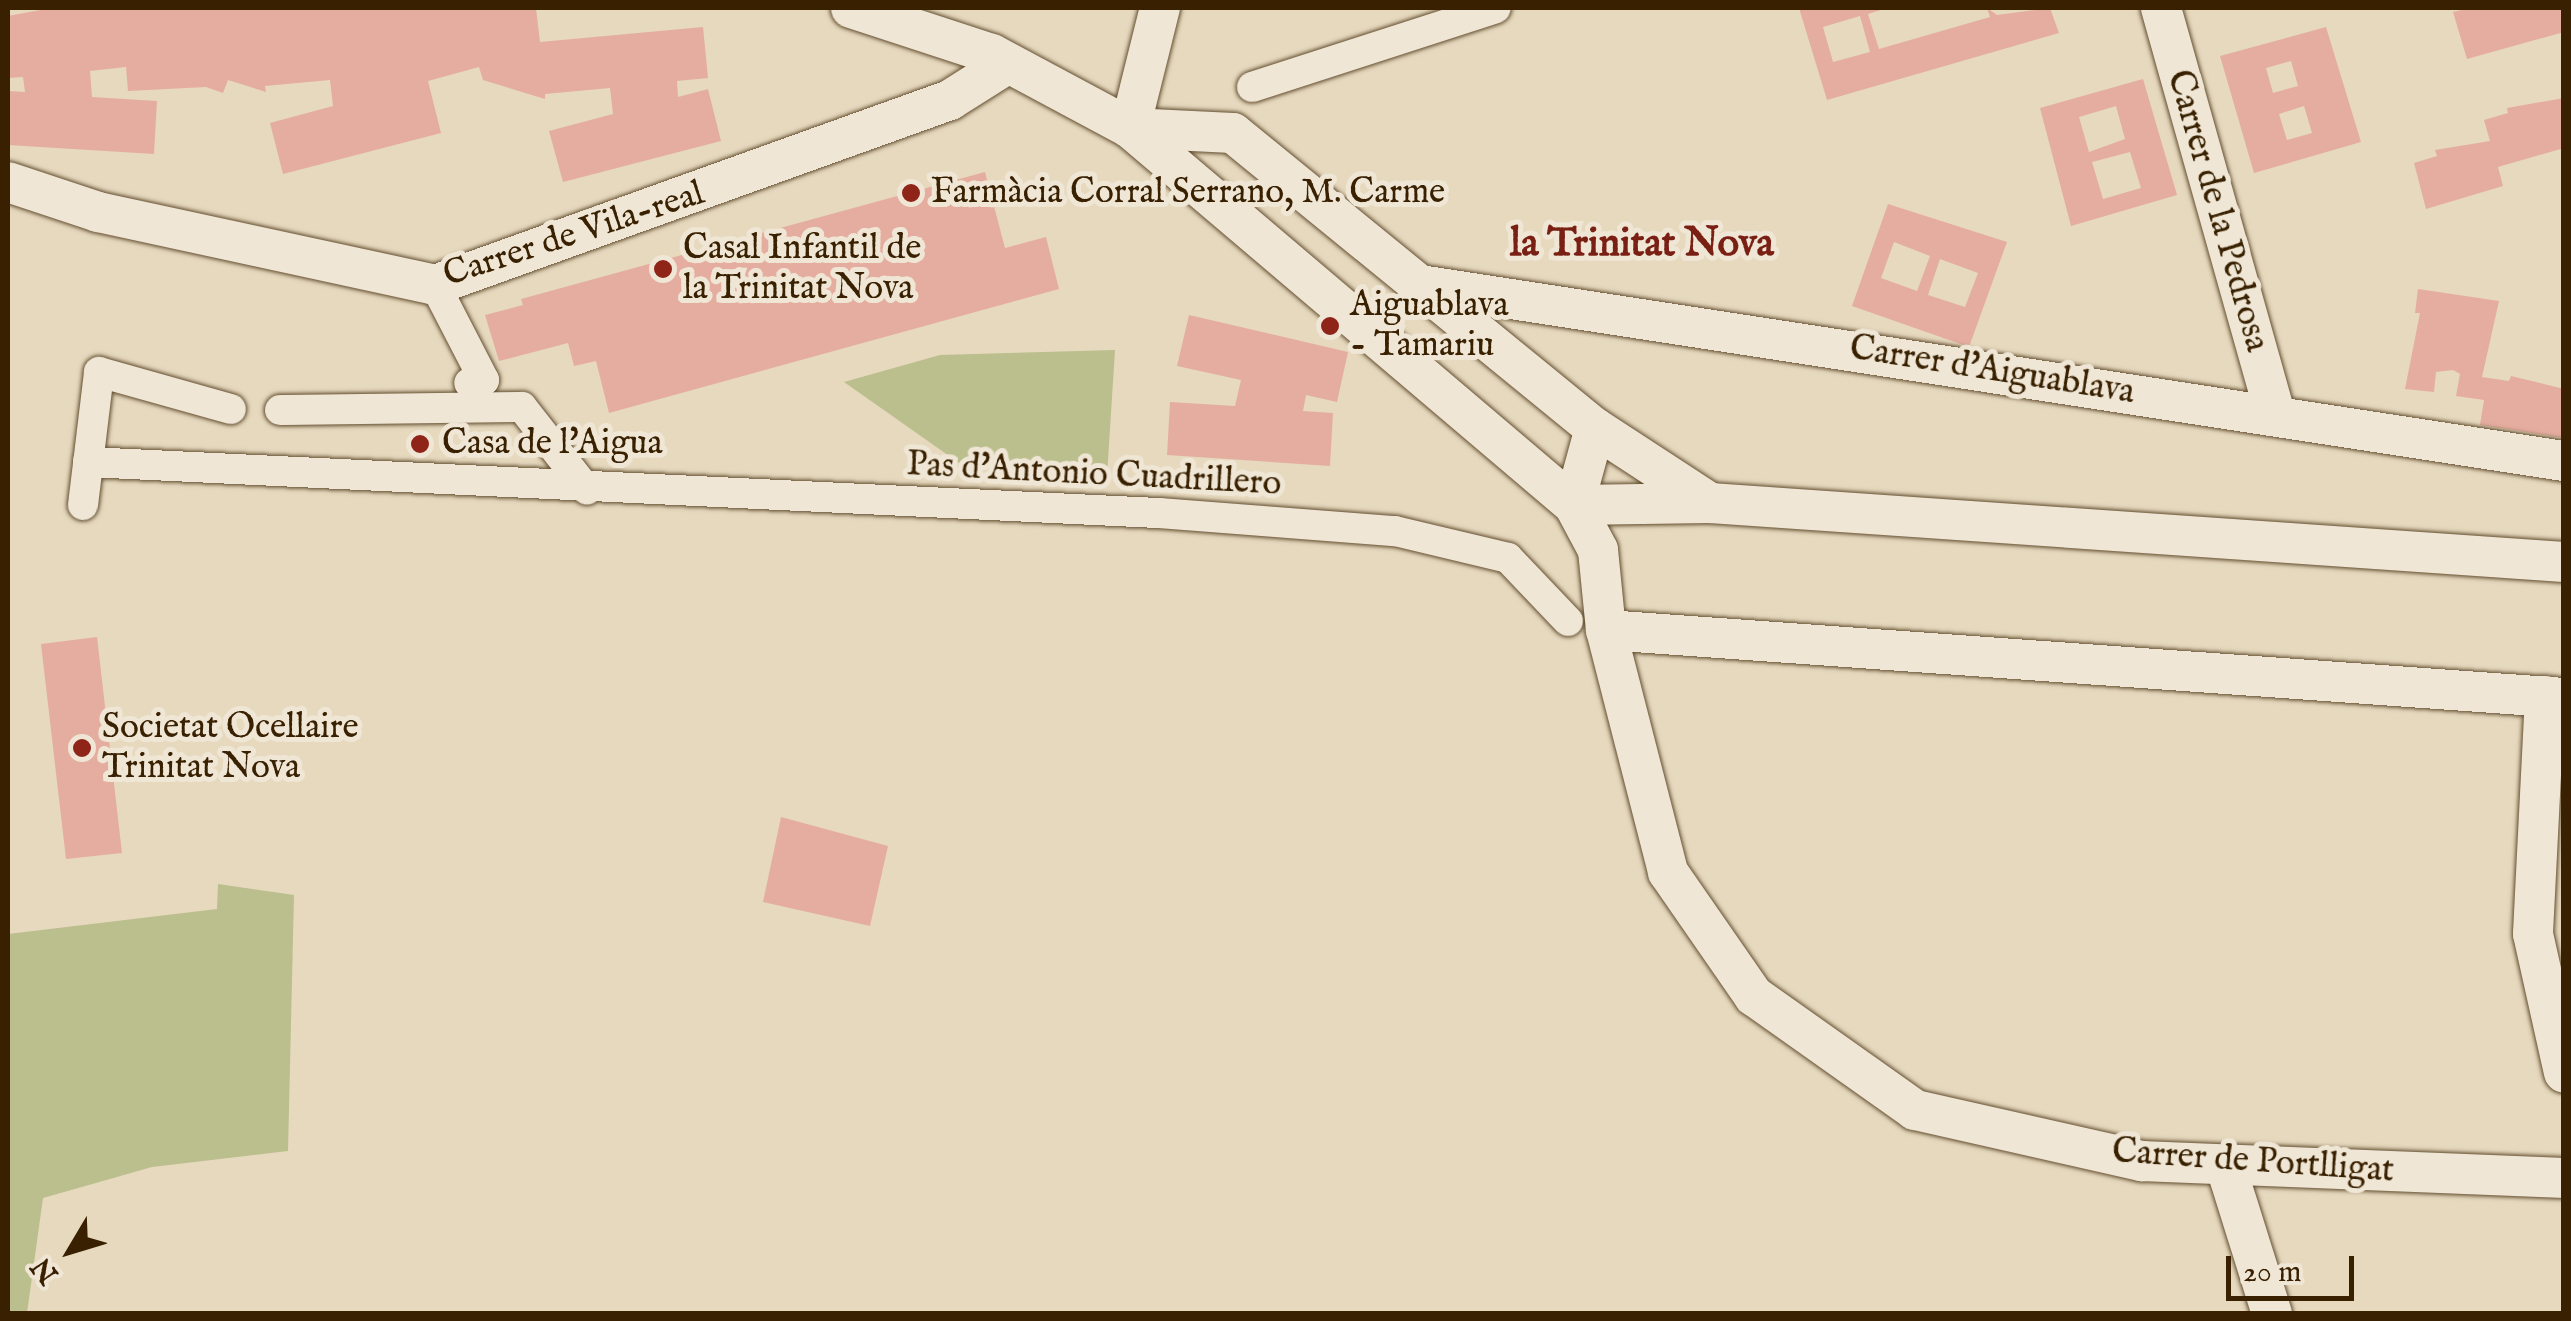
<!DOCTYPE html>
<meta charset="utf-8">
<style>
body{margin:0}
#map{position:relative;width:2571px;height:1321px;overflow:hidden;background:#e6d9be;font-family:"IM FELL English",serif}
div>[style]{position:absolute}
.green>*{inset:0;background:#bbbe8d}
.building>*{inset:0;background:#e5ad9f}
.roads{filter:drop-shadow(0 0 2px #644e30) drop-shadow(0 0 2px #644e30)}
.pedestrian>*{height:30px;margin:-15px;padding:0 15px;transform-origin:15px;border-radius:15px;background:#efe6d5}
.minor>*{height:40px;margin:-20px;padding:0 20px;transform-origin:20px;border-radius:20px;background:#efe6d5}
.dots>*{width:28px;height:28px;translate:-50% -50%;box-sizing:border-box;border:5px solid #efe6d5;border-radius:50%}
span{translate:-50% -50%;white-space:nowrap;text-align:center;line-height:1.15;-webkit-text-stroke:10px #efe6d5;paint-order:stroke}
.poi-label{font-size:35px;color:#382000}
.left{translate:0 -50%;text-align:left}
.street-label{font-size:35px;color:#382000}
.quarter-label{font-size:40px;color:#7a1f14;font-weight:700}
.frame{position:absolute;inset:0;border:10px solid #382000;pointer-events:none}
.north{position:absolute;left:20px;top:1201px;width:100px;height:100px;-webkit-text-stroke:8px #efe6d5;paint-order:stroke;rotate:232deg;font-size:28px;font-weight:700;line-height:40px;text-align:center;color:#382000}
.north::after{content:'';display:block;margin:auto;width:35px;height:45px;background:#382000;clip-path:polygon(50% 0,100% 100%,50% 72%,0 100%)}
.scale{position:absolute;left:2226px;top:1256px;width:128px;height:45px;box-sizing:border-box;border:5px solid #382000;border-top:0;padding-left:12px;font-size:30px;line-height:35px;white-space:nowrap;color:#382000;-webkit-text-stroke:8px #efe6d5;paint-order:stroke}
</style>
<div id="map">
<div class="green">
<i style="clip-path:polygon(1115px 350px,1107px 476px,962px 465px,844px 382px,940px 355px)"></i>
<i style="clip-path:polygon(218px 884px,294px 895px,288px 1151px,152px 1167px,43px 1198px,27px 1313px,8px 1313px,8px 934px,217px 909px)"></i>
</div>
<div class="building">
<i style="clip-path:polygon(51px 8px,536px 8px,540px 42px,703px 27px,708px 78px,677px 81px,678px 97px,708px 89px,721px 141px,563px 182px,549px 131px,613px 114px,610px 88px,545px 94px,545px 99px,483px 80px,479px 67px,428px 81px,441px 133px,283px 174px,270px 123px,333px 106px,330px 80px,265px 86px,266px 92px,228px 80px,223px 93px,206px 87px,128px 91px,126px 67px,90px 71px,92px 97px,157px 101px,154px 154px,8px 145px,8px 91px,25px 92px,23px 77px,8px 78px,8px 16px)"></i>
<i style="clip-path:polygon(evenodd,1799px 8px,1887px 8px,1868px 14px,1879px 49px,1990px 17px,1987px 8px,1997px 15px,2050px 8px,2059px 33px,1827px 100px,1799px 8px,1860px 16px,1870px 52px,1833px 62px,1823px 27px,1860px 16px)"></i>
<i style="clip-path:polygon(2469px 8px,2564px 8px,2564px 32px,2467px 59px,2453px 12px)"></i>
<i style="clip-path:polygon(evenodd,2326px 27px,2361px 142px,2254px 173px,2220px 56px,2326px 27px,2291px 61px,2298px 86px,2273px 93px,2266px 68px,2291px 61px,2326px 27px,2304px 106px,2312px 133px,2287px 140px,2279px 114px,2304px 106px)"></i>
<i style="clip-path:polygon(evenodd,2143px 79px,2177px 195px,2071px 226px,2040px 108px,2143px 79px,2116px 106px,2125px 139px,2089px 152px,2079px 117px,2116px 106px,2143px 79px,2130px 152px,2141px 188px,2103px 199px,2092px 162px,2130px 152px)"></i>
<i style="clip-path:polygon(2564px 98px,2564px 148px,2498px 167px,2503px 186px,2426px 209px,2414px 163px,2437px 156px,2435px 150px,2490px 141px,2484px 120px,2508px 113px,2507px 108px)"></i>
<i style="clip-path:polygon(985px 172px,1005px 248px,1046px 237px,1059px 289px,609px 413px,596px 361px,574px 366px,568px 343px,499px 361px,485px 315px,523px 305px,521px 299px)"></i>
<i style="clip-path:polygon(evenodd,1888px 204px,2007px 242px,1969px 347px,1852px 306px,1888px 204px,1894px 242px,1930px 256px,1917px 291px,1881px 278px,1894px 242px,1888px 204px,1940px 259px,1978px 273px,1965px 307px,1928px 295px,1940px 259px)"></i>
<i style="clip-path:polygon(2418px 289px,2499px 301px,2482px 377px,2509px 381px,2511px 376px,2564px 389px,2564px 438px,2480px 425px,2484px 400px,2456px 396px,2460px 374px,2453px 370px,2436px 372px,2434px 392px,2405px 389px,2420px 313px,2415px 313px)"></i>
<i style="clip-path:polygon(1189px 315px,1348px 352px,1337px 402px,1306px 395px,1303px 411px,1333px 413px,1330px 466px,1167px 455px,1170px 402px,1235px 406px,1241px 380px,1177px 366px)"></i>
<i style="clip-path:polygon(97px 637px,122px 853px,66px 859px,41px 644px)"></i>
<i style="clip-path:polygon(781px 817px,888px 846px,870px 926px,763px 902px)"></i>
</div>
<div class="roads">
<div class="pedestrian">
<i style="left:1252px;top:87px;width:256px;rotate:-17.9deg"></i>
<i style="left:435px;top:285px;width:107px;rotate:62.7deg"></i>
<i style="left:484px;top:380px;width:15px;rotate:169deg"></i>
<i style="left:280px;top:410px;width:242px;rotate:-0.7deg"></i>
<i style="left:522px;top:407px;width:105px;rotate:51.9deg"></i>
<i style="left:88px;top:462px;width:1072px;rotate:2.73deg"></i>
<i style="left:1159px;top:513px;width:237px;rotate:4.4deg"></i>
<i style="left:1395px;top:531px;width:116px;rotate:13.4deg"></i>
<i style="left:1508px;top:558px;width:87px;rotate:46.4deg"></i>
<i style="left:83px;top:505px;width:134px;rotate:-83.1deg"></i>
<i style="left:99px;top:372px;width:137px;rotate:15.7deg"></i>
</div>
<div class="minor">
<i style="left:851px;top:8px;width:148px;rotate:18.1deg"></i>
<i style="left:992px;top:54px;width:157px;rotate:28.2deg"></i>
<i style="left:1130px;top:128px;width:582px;rotate:40.33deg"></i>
<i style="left:1574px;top:505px;width:136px;rotate:-0.8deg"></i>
<i style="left:1710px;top:503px;width:856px;rotate:3.95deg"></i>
<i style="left:2161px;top:8px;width:422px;rotate:74.3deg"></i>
<i style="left:1130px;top:128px;width:103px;rotate:2.8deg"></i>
<i style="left:1233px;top:133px;width:467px;rotate:39.2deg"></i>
<i style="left:1595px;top:428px;width:137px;rotate:33.1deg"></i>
<i style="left:1130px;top:128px;width:124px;rotate:-76deg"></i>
<i style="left:8px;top:182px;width:95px;rotate:18.4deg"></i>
<i style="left:98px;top:212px;width:345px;rotate:12.2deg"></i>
<i style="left:435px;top:285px;width:547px;rotate:-19.76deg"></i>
<i style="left:950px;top:100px;width:67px;rotate:-32.3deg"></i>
<i style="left:1420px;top:285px;width:1157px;rotate:8.75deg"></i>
<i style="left:1595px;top:428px;width:80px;rotate:105.3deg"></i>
<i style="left:1574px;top:505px;width:51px;rotate:61.9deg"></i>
<i style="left:1598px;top:550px;width:80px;rotate:84.3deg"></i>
<i style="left:1606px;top:630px;width:250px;rotate:75.6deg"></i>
<i style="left:1668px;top:872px;width:151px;rotate:55.3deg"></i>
<i style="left:1754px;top:996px;width:197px;rotate:35.3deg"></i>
<i style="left:1915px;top:1110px;width:233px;rotate:12.7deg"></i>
<i style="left:2142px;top:1161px;width:422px;rotate:2.3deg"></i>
<i style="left:1606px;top:630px;width:960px;rotate:4.06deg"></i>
<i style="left:2545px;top:696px;width:238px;rotate:92.9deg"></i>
<i style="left:2533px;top:934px;width:142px;rotate:77.4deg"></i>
<i style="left:2226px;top:1167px;width:154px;rotate:72.6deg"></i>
</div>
</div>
<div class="dots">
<i style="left:911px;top:193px;background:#8f2418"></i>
<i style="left:663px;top:269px;background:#8f2418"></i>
<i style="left:1330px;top:326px;background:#8f2418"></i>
<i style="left:420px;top:444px;background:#8f2418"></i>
<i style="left:82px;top:748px;background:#8f2418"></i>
</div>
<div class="poi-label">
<span class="left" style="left:931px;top:193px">Farmàcia Corral Serrano, M. Carme</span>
<span class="left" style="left:683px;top:269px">Casal Infantil de<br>la Trinitat Nova</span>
<span class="left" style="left:1350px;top:326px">Aiguablava<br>- Tamariu</span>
<span class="left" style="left:442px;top:444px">Casa de l'Aigua</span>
<span class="left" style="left:102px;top:748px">Societat Ocellaire<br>Trinitat Nova</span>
</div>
<div class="street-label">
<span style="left:2217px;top:211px;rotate:74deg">Carrer de la Pedrosa</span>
<span style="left:574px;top:235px;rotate:-18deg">Carrer de Vila-real</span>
<span style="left:1992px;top:371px;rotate:9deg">Carrer d'Aiguablava</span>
<span style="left:1094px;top:475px;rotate:3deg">Pas d'Antonio Cuadrillero</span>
<span style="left:2253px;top:1162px;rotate:4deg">Carrer de Portlligat</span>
</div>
<div class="quarter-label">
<span style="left:1642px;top:245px">la Trinitat Nova</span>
</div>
<div class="frame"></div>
<div class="north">N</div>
<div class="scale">20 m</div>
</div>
